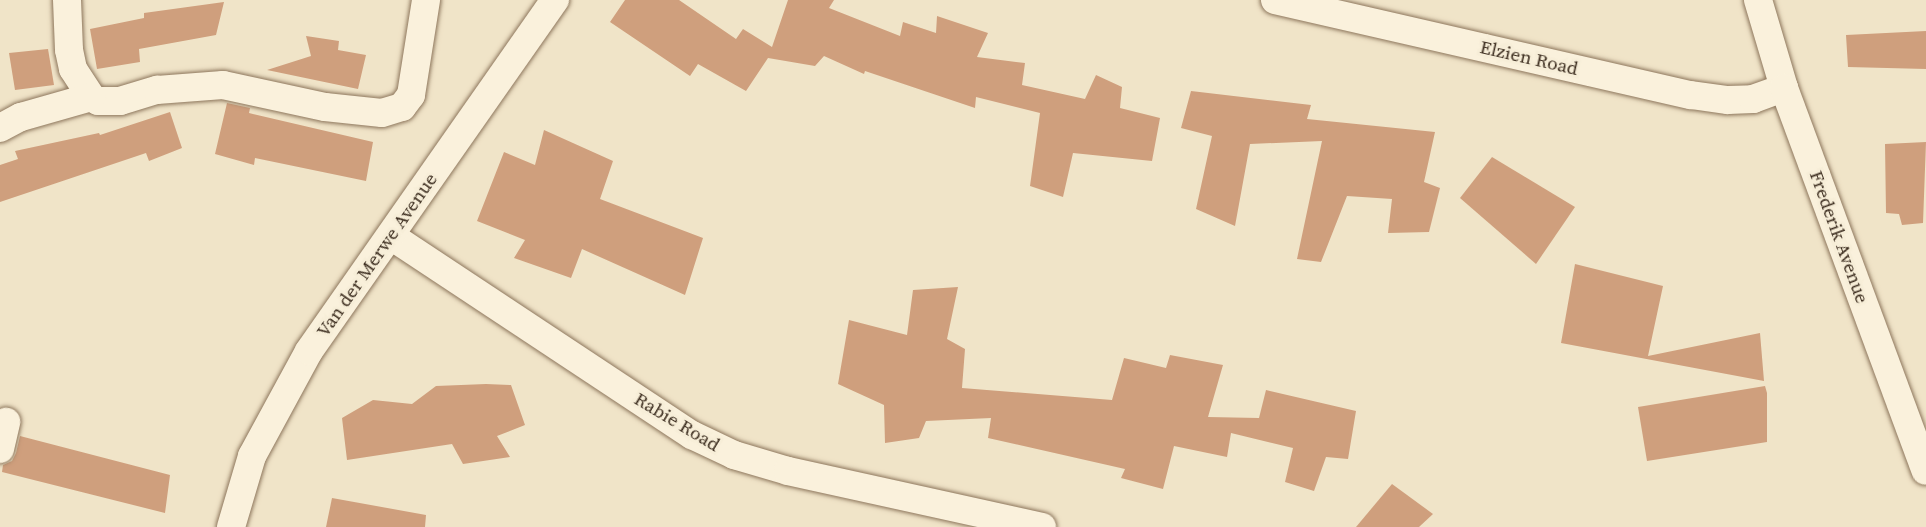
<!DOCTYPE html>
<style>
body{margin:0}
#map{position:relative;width:1926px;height:527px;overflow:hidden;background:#f0e4c8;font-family:"Source Serif 4",serif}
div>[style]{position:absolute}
.building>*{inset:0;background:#cf9f7d}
.roads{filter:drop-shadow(0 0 2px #8d765c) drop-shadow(0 0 2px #8d765c)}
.minor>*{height:28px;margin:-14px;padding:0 14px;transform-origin:14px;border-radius:14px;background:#faf1dc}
span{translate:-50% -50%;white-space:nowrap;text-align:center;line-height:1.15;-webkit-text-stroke:6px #f7eed8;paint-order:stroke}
.street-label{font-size:19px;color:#3d2e20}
</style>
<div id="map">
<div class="building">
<i style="clip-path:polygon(625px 0,679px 0,736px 39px,743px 29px,772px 47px,788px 0,834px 0,829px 8px,900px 36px,903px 22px,936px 33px,937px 16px,988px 33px,977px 57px,1025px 63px,1022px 85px,1085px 99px,1096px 75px,1122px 87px,1120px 108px,1160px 118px,1152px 161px,1073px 153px,1063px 197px,1030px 186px,1040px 113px,976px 97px,975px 108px,865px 71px,864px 74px,824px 56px,815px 66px,768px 58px,746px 91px,698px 64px,690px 76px,610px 22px)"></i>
<i style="clip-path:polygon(224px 2px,216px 35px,139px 49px,140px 62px,97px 69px,90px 29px,144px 18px,144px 13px)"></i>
<i style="clip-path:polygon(1926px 31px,1926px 69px,1848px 67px,1846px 35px)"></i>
<i style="clip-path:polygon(306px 36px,339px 41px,338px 50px,366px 55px,358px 89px,267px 70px,311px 56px)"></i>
<i style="clip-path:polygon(48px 49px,54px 85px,15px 90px,9px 53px)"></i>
<i style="clip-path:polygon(1191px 91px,1311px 105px,1307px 119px,1435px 132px,1424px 182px,1440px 188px,1429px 232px,1388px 233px,1392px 199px,1347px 196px,1321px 262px,1297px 259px,1322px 141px,1250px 144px,1235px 226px,1196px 209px,1212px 136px,1181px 128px)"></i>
<i style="clip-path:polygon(227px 103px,250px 108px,249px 113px,373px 142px,366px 181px,255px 158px,254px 165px,215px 154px)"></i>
<i style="clip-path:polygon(170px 112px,182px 148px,149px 161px,146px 153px,0 202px,0 165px,18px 159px,15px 151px,99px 133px,100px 135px)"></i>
<i style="clip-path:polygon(544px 130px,613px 161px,600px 199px,703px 238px,685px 295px,582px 249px,571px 278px,514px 258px,525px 240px,477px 221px,504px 152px,535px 165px)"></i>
<i style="clip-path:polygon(1926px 142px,1923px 223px,1902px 225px,1899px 214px,1886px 213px,1885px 144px)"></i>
<i style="clip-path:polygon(1492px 157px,1575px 207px,1536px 264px,1460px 198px)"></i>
<i style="clip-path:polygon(1575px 264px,1663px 286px,1648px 356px,1760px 333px,1764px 381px,1561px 343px)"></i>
<i style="clip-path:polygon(958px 287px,947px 339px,965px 349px,962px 388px,1112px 400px,1124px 358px,1166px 368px,1170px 355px,1223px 365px,1208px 417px,1259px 418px,1266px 390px,1356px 411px,1348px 459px,1326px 457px,1314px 491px,1285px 482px,1293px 448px,1231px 433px,1227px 457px,1174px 446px,1163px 489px,1121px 478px,1125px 469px,988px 438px,991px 418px,926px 421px,919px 438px,885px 443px,884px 405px,838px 384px,849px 320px,907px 335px,913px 290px)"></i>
<i style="clip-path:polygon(486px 384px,511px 385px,525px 425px,497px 436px,510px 457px,463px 464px,452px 444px,347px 460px,342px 418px,373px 400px,412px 404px,436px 386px)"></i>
<i style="clip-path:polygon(1765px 386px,1767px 393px,1767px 442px,1647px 461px,1638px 407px)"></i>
<i style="clip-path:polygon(20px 436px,170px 475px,165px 513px,2px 472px,3px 465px,12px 461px,16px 453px)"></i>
<i style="clip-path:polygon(1392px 484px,1433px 514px,1419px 527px,1356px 527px)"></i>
<i style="clip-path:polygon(332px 498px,426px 515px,425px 527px,326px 527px)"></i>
</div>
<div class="roads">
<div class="minor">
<i style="left:67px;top:0;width:50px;rotate:87.7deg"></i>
<i style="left:69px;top:50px;width:19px;rotate:78deg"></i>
<i style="left:73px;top:69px;width:33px;rotate:57deg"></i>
<i style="left:91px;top:97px;width:8px;rotate:30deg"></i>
<i style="left:98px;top:101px;width:22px"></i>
<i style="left:120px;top:101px;width:39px;rotate:-17deg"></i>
<i style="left:157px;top:90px;width:66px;rotate:-4.3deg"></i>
<i style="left:223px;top:85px;width:104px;rotate:12.2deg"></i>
<i style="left:325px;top:107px;width:57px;rotate:6deg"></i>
<i style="left:382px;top:113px;width:21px;rotate:-17deg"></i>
<i style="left:402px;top:107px;width:15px;rotate:-53deg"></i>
<i style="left:411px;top:95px;width:96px;rotate:-81deg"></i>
<i style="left:1275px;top:0;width:427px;rotate:12.9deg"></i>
<i style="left:1691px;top:95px;width:37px;rotate:8deg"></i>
<i style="left:1728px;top:100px;width:25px;rotate:-2deg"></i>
<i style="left:1753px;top:99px;width:33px;rotate:-20deg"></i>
<i style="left:1758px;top:0;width:92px;rotate:73.5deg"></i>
<i style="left:1784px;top:88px;width:408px;rotate:69.7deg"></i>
<i style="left:0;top:128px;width:24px;rotate:-28deg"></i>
<i style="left:21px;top:117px;width:73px;rotate:-15.9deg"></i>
<i style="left:391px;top:236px;width:361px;rotate:33.5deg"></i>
<i style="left:692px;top:435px;width:47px;rotate:25.5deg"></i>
<i style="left:734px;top:455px;width:56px;rotate:16.5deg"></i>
<i style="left:788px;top:471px;width:260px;rotate:12.4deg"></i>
<i style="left:0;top:449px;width:28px;rotate:-77deg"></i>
<i style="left:231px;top:527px;width:74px;rotate:-73.5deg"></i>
<i style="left:252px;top:456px;width:119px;rotate:-61.5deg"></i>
<i style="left:309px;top:351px;width:429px;rotate:-55deg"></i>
</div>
</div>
<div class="street-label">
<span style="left:1529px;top:58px;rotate:13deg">Elzien Road</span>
<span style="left:1839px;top:237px;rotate:70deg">Frederik Avenue</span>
<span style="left:377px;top:255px;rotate:-55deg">Van der Merwe Avenue</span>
<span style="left:677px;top:422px;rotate:31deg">Rabie Road</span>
</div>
</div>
